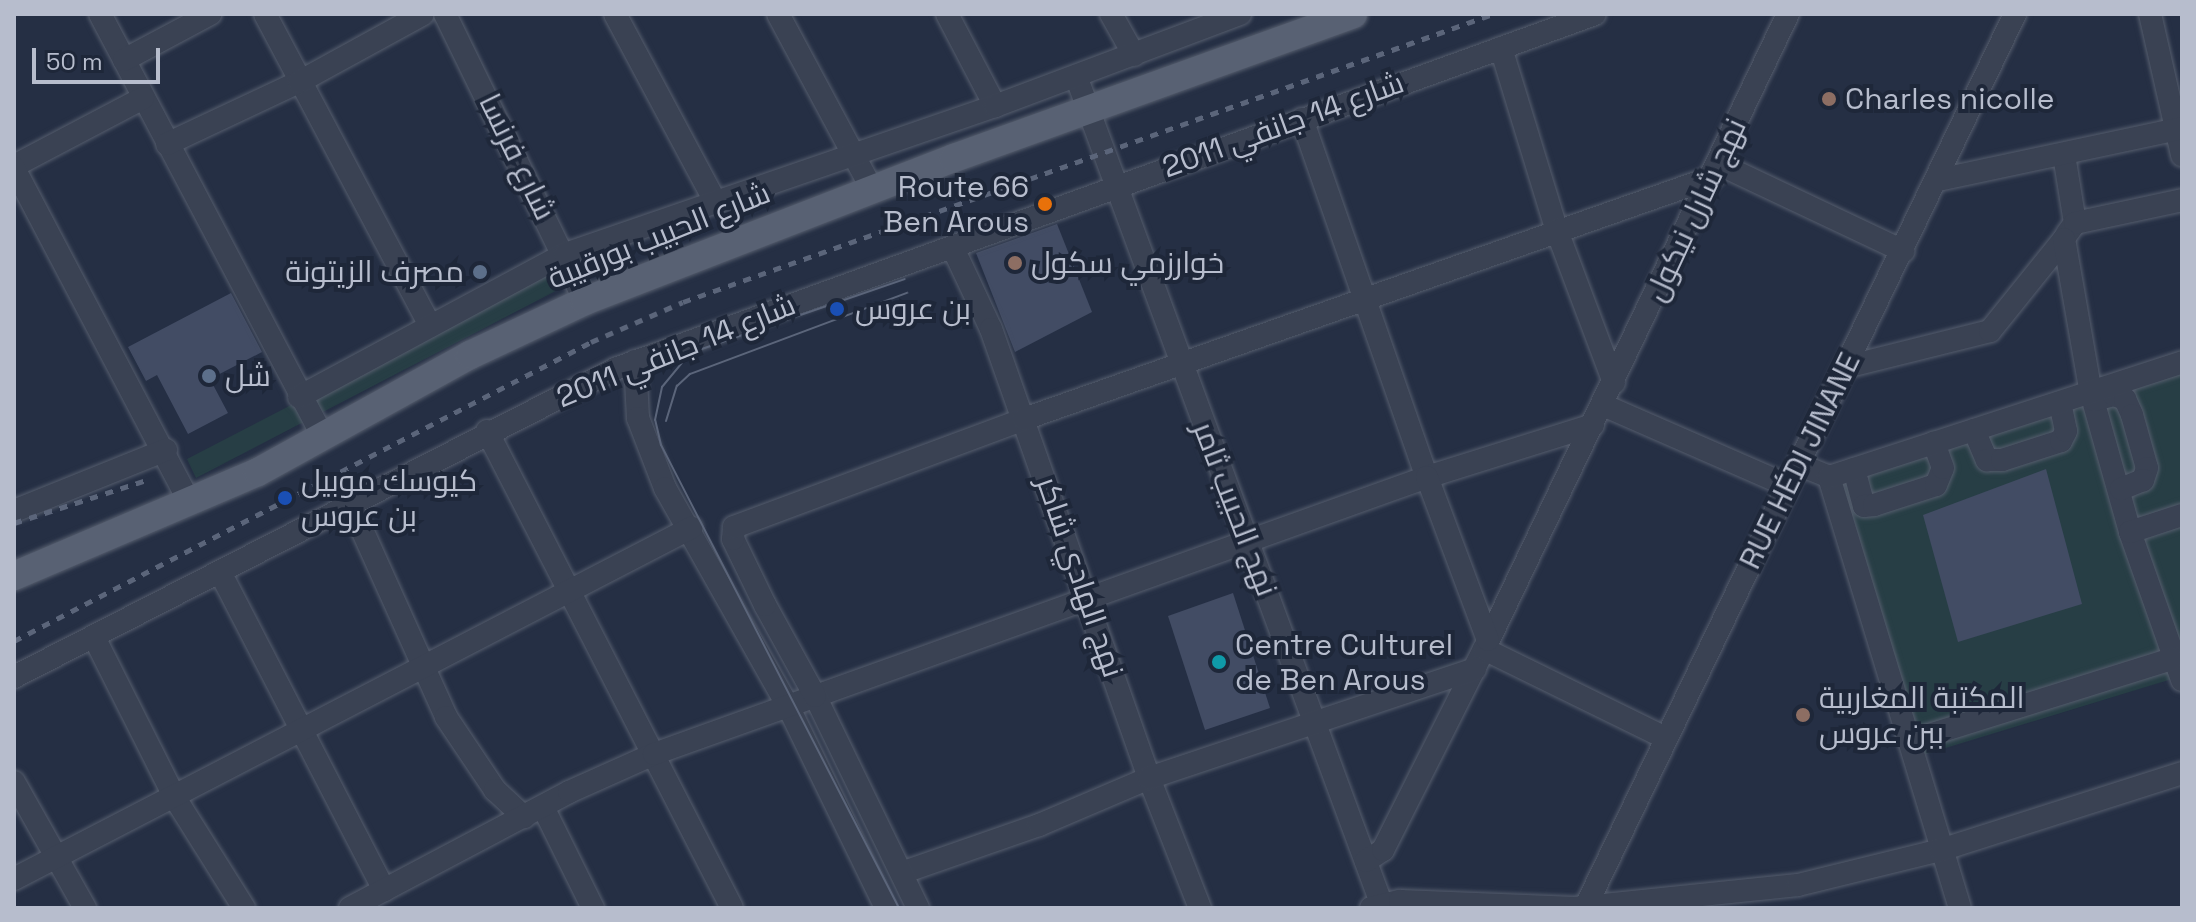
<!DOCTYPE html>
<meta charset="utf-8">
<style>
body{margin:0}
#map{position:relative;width:2196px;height:922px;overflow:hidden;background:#252f44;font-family:"Space Grotesk",Cairo,sans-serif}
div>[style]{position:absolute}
.green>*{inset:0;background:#273e45}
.building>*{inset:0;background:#424c64}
.roads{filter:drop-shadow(0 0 2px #555d6d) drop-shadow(0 0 2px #555d6d)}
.minor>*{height:22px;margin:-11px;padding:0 11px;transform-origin:11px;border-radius:11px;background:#3a4253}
.major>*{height:28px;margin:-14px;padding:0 14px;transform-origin:14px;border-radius:14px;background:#586173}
.tram>*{height:2px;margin:-1px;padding:0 1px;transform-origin:1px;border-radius:1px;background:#5b657a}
.rail>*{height:5px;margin-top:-2.5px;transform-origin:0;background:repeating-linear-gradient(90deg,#5b657a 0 8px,transparent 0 16px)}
.dots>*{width:22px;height:22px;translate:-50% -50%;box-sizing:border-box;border:4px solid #1e2739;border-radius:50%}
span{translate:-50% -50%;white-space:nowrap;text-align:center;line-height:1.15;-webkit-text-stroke:8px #1e2739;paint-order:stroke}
.poi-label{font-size:30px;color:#b7bdcd}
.left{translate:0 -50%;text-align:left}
.right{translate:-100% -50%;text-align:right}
.street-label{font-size:30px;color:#b7bdcd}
.frame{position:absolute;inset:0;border:16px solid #b7bdcd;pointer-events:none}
.scale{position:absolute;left:32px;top:48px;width:128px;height:36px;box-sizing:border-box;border:4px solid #b7bdcd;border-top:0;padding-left:10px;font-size:24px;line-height:28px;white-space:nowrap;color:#b7bdcd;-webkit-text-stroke:6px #1e2739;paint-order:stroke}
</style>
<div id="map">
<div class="green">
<i style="clip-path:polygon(560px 266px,569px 284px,196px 478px,187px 459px)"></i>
<i style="clip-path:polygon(2182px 362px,2182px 676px,1916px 757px,1833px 475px)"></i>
</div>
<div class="building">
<i style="clip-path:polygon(1057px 224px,1092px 312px,1015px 352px,976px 253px)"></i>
<i style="clip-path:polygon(231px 293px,262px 352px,210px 379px,228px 413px,188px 434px,157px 375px,146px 381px,128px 347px)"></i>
<i style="clip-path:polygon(2046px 469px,2082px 604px,1958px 642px,1923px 515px)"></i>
<i style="clip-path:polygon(1233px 593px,1270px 708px,1205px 730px,1168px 616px)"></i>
</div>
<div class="roads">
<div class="minor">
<i style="left:100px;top:14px;width:475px;rotate:62.2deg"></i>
<i style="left:265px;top:14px;width:353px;rotate:62.1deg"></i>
<i style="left:445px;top:14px;width:319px;rotate:64deg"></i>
<i style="left:615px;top:14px;width:214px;rotate:61.9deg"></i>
<i style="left:778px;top:14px;width:199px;rotate:61.8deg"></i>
<i style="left:947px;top:14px;width:104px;rotate:62.4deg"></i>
<i style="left:1111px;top:14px;width:47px;rotate:60.7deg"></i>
<i style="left:2150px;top:14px;width:145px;rotate:77.2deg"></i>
<i style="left:1501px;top:48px;width:191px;rotate:73deg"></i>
<i style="left:1557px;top:231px;width:162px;rotate:69.4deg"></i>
<i style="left:124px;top:60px;width:98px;rotate:-28.1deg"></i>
<i style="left:1076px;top:76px;width:887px;rotate:69.75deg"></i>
<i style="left:1302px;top:119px;width:379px;rotate:70.8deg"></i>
<i style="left:1427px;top:477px;width:174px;rotate:-17.4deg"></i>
<i style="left:167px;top:144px;width:146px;rotate:-25.2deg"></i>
<i style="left:299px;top:82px;width:141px;rotate:-28.7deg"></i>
<i style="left:2064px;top:155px;width:69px;rotate:80.8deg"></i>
<i style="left:2075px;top:223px;width:14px;rotate:126deg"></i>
<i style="left:1719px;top:164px;width:204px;rotate:25.3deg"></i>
<i style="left:14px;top:166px;width:146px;rotate:-27.8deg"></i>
<i style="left:14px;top:168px;width:378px;rotate:62.3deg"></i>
<i style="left:1938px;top:180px;width:249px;rotate:-12deg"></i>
<i style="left:2075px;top:223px;width:109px;rotate:-12.1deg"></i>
<i style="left:953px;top:248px;width:89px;rotate:64.9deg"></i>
<i style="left:991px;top:329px;width:476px;rotate:70.6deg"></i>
<i style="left:1149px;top:778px;width:140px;rotate:68.6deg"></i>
<i style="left:635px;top:361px;width:57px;rotate:87deg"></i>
<i style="left:638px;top:418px;width:75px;rotate:68.9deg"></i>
<i style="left:665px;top:488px;width:250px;rotate:60.6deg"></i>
<i style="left:788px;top:706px;width:225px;rotate:64.1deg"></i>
<i style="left:1846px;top:367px;width:148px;rotate:-14deg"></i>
<i style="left:1990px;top:331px;width:118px;rotate:-51.2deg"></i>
<i style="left:2064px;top:239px;width:156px;rotate:80.1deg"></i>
<i style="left:2091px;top:393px;width:144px;rotate:74.3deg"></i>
<i style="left:2130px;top:532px;width:157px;rotate:70.6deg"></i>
<i style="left:299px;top:397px;width:302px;rotate:-28.3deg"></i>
<i style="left:565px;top:254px;width:455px;rotate:-19deg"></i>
<i style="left:995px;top:106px;width:262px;rotate:-20.6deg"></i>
<i style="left:2094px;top:400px;width:21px;rotate:-14deg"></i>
<i style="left:2114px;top:395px;width:12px;rotate:20deg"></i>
<i style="left:2125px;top:399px;width:17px;rotate:66deg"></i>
<i style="left:2132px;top:415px;width:55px;rotate:74.2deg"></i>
<i style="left:2147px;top:468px;width:13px;rotate:108deg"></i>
<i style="left:2143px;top:480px;width:24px;rotate:158deg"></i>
<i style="left:1603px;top:405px;width:202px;rotate:23.6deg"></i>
<i style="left:1974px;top:430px;width:33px;rotate:67deg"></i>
<i style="left:1987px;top:460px;width:15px"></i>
<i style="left:2002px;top:460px;width:62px;rotate:-17.9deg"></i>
<i style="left:2061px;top:441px;width:11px;rotate:-63deg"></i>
<i style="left:2066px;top:431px;width:29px;rotate:-102deg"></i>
<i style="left:487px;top:431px;width:536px;rotate:62.81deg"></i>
<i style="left:1800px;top:465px;width:31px;rotate:22deg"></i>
<i style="left:1829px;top:477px;width:450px;rotate:73.1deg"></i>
<i style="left:1854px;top:469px;width:38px;rotate:75deg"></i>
<i style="left:1864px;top:506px;width:10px;rotate:-6deg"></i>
<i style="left:1874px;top:505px;width:65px;rotate:-17.9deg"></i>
<i style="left:1936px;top:485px;width:18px;rotate:-68deg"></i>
<i style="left:1943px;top:468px;width:27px;rotate:-110deg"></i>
<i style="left:1829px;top:477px;width:371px;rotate:-18deg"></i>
<i style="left:350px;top:503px;width:235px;rotate:65.8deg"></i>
<i style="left:446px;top:717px;width:88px;rotate:56.1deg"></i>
<i style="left:495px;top:790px;width:40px;rotate:43deg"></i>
<i style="left:14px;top:511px;width:164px;rotate:-21.9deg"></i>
<i style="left:2130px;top:532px;width:55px;rotate:-18.1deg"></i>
<i style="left:220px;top:572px;width:358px;rotate:62.7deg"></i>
<i style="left:94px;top:637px;width:180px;rotate:63.3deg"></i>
<i style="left:175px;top:798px;width:130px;rotate:57.9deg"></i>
<i style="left:1485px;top:648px;width:703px;rotate:-64.46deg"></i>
<i style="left:14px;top:677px;width:675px;rotate:-27.13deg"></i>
<i style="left:615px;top:369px;width:1042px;rotate:-19.91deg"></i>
<i style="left:1910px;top:741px;width:275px;rotate:-17.4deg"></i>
<i style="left:14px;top:782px;width:145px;rotate:60.6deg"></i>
<i style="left:543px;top:807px;width:113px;rotate:63.7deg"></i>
<i style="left:1366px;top:861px;width:20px;rotate:-33deg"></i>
<i style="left:1383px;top:850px;width:225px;rotate:-63.3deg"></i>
<i style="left:1484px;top:649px;width:200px;rotate:26.1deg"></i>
<i style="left:904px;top:872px;width:143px;rotate:-19.2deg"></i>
<i style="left:1039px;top:825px;width:120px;rotate:-23.1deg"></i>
<i style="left:1149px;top:778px;width:344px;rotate:-18.5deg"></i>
<i style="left:14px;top:879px;width:763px;rotate:-27.41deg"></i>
<i style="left:350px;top:908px;width:248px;rotate:-27.9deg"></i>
<i style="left:569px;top:792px;width:93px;rotate:-24.1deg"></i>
<i style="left:654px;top:754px;width:821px;rotate:-19.71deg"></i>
<i style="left:1427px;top:477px;width:174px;rotate:69.5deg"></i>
<i style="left:918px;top:908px;width:236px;rotate:-115.9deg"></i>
<i style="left:815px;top:696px;width:104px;rotate:-118.8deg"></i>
<i style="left:765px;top:605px;width:73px;rotate:-115.9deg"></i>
<i style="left:733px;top:539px;width:12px;rotate:-85deg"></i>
<i style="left:734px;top:527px;width:309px;rotate:-20.4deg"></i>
<i style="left:1024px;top:419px;width:730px;rotate:-19.35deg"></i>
<i style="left:1371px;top:908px;width:30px;rotate:-14deg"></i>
<i style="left:1400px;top:901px;width:175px;rotate:2.3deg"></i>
<i style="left:1575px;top:908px;width:224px;rotate:-5.9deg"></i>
<i style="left:1798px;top:885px;width:147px;rotate:-13.8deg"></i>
<i style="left:1941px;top:850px;width:253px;rotate:-17.7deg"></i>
<i style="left:1585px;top:908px;width:992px;rotate:-64.31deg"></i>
</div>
<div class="major">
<i style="left:14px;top:576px;width:265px;rotate:-23.1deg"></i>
<i style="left:258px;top:472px;width:242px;rotate:-28.9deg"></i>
<i style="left:470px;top:355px;width:127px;rotate:-25.2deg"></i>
<i style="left:585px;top:301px;width:396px;rotate:-21.2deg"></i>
<i style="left:954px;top:158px;width:424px;rotate:-19.8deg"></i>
</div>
</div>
<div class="tram">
<i style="left:666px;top:421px;width:37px;rotate:-73deg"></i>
<i style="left:677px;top:386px;width:18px;rotate:-43deg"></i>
<i style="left:690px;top:374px;width:232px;rotate:-20.5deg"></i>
<i style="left:899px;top:908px;width:521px;rotate:-117.2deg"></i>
<i style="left:661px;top:445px;width:26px;rotate:-103deg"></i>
<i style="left:655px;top:420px;width:34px;rotate:-78deg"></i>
<i style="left:662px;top:387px;width:44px;rotate:-50.5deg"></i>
<i style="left:690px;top:353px;width:227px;rotate:-19deg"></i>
</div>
<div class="rail">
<i style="left:14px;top:523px;width:139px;rotate:-18deg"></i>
<i style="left:14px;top:641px;width:650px;rotate:-27.39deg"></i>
<i style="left:591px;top:342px;width:100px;rotate:-23.5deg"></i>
<i style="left:683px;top:302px;width:860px;rotate:-19.57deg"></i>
</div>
<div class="dots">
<i style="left:1829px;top:99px;background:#8d6e63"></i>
<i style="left:1045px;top:204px;background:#e8710a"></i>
<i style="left:1015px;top:263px;background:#8d6e63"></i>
<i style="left:480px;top:272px;background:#5c6f8a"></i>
<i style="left:837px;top:309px;background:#1a4fb4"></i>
<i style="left:209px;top:376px;background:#5c6f8a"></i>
<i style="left:285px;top:498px;background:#1a4fb4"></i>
<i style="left:1219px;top:662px;background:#0f9aa8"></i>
<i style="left:1803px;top:715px;background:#8d6e63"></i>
</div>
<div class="poi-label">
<span class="left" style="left:1845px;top:99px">Charles nicolle</span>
<span class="right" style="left:1029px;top:204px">Route 66<br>Ben Arous</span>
<span class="left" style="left:1031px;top:263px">خوارزمي سكول</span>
<span class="right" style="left:464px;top:272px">مصرف الزيتونة</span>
<span class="left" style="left:855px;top:309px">بن عروس</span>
<span class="left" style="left:225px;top:376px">شل</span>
<span class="left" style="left:301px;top:498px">كيوسك موبيل<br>بن عروس</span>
<span class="left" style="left:1235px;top:662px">Centre Culturel<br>de Ben Arous</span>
<span class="left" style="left:1819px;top:715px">المكتبة المغاربية<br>ببن عروس</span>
</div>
<div class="street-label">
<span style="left:1283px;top:125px;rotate:-20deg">شارع 14 جانفي 2011</span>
<span style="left:517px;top:157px;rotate:64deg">شارع فرنسا</span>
<span style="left:1696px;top:210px;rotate:-65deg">نهج شارل نيكول</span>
<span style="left:659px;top:236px;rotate:-22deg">شارع الحبيب بورقيبة</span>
<span style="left:676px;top:351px;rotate:-22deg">شارع 14 جانفي 2011</span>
<span style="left:1800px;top:461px;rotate:-64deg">RUE HÉDI JINANE</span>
<span style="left:1235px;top:509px;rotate:69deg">نهج الحبيب ثامر</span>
<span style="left:1080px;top:577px;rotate:71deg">نهج الهادي شاكر</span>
</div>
<div class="frame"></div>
<div class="scale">50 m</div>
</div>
